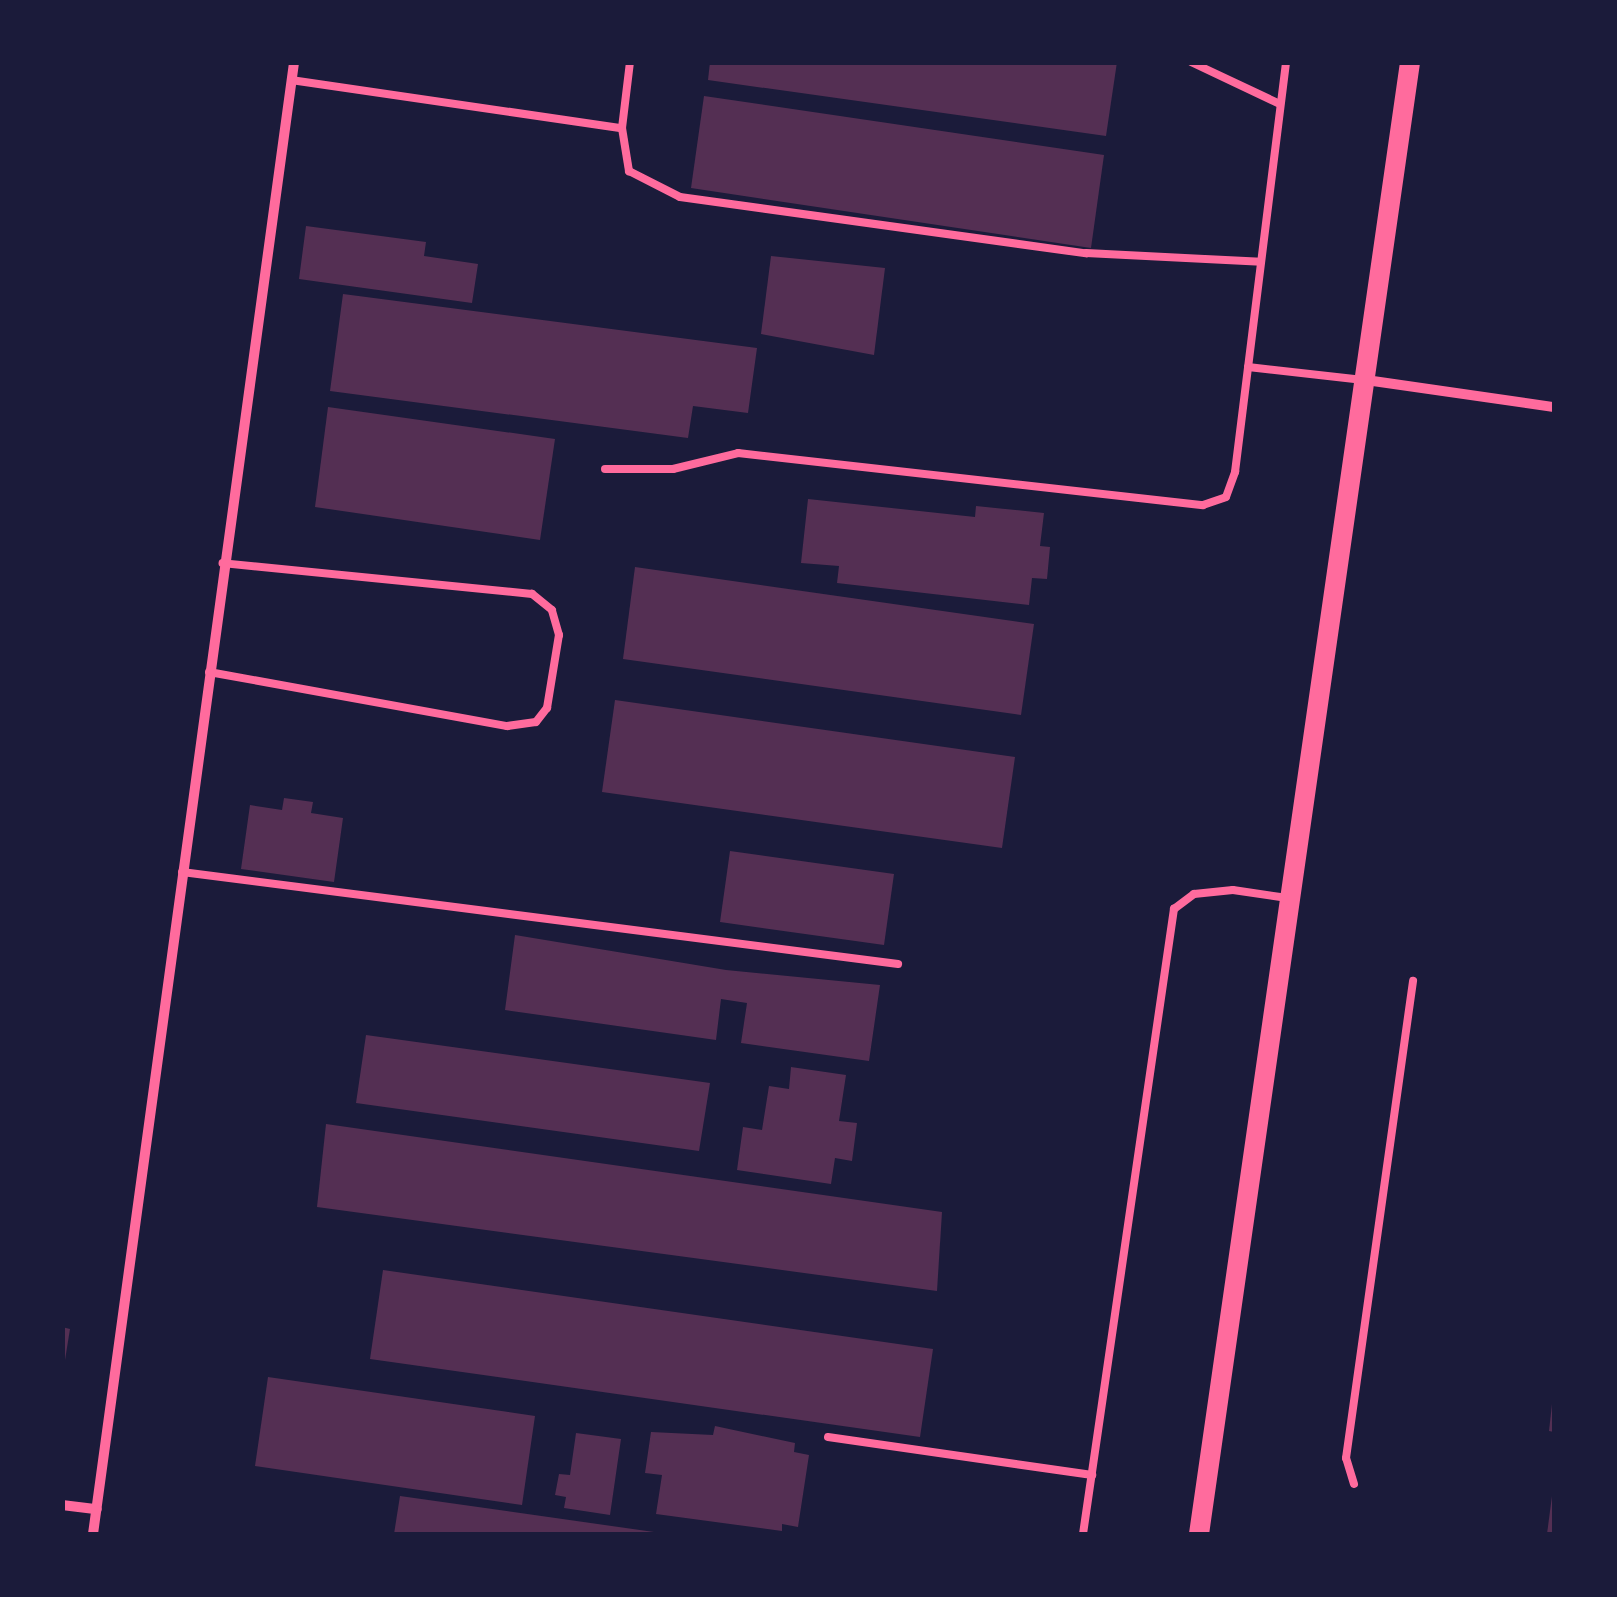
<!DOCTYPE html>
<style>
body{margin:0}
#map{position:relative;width:1617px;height:1597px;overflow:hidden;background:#1b1b3a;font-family:Quicksand,sans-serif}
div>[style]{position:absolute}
.building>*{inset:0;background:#542f53}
.service>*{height:8px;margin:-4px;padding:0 4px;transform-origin:4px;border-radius:4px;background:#ff6b9d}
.minor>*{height:10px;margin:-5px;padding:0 5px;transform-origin:5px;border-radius:5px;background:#ff6b9d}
.secondary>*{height:20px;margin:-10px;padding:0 10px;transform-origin:10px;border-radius:10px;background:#ff6b9d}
span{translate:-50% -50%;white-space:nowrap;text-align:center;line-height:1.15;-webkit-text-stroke:9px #1b1b3a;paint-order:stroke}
.frame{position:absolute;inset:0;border:65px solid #1b1b3a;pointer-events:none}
</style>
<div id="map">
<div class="building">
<i style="clip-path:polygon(710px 62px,1117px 62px,1106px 136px,708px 80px)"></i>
<i style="clip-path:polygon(704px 96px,1104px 155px,1091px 248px,691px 188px)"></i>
<i style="clip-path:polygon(306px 226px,426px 242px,424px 256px,478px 264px,472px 303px,299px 279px)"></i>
<i style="clip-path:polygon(771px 256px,885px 268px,874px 355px,761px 334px)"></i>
<i style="clip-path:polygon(343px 294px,757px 348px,748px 413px,693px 406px,688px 438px,330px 391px)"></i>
<i style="clip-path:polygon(328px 407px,555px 439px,540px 540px,315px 507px)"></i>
<i style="clip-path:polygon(808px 499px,975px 517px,976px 506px,1044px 513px,1040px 546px,1050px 547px,1047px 579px,1032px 578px,1029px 605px,837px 583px,839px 566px,801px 563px)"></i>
<i style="clip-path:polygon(635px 567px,1034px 624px,1021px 715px,623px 659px)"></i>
<i style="clip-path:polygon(615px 700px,1015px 757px,1002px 848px,602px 792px)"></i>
<i style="clip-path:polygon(284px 798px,313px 802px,311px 813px,343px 818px,334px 882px,241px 869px,250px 805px,282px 810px)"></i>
<i style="clip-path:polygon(730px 851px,894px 874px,884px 945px,720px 922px)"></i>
<i style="clip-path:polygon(515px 935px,726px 970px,880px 985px,869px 1061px,741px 1043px,747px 1003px,721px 999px,716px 1040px,505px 1010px)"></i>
<i style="clip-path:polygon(366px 1035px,710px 1083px,699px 1151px,356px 1103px)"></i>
<i style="clip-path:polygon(791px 1067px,846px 1075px,839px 1121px,857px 1123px,852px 1161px,835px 1158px,831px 1184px,737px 1170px,743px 1127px,762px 1130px,769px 1086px,789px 1089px)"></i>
<i style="clip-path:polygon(326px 1124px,942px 1212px,937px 1291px,317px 1207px)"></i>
<i style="clip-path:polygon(383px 1270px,933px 1349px,920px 1437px,370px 1359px)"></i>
<i style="clip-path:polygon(62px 1327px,70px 1329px,65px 1360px,62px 1360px)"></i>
<i style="clip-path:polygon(268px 1377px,535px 1416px,522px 1505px,255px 1466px)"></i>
<i style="clip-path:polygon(1552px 1404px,1554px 1405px,1554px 1432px,1549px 1431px)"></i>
<i style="clip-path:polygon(715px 1426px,795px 1443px,794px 1452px,809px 1455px,798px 1527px,782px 1524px,782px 1531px,656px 1514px,662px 1475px,645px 1473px,651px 1432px,713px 1435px)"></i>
<i style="clip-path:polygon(576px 1433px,621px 1439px,610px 1515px,564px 1508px,566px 1497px,555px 1495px,559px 1474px,570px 1475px)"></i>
<i style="clip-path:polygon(400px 1496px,654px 1532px,654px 1534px,394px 1534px)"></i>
<i style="clip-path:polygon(1552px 1496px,1554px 1534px,1547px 1534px)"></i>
</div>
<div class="service">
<i style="left:1191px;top:62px;width:98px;rotate:25.3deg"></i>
<i style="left:291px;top:80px;width:334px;rotate:8.3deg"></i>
<i style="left:622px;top:128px;width:66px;rotate:-83.1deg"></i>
<i style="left:622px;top:128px;width:44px;rotate:80.8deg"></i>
<i style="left:629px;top:171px;width:57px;rotate:27deg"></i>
<i style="left:680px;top:197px;width:410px;rotate:7.9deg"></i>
<i style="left:1086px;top:253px;width:175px;rotate:2.9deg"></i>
<i style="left:1248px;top:367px;width:116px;rotate:6.4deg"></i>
<i style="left:605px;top:469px;width:68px"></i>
<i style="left:673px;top:469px;width:67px;rotate:-13.8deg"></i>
<i style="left:738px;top:453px;width:468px;rotate:6.4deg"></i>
<i style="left:1203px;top:505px;width:24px;rotate:-19deg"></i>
<i style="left:1226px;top:497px;width:27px;rotate:-70deg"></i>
<i style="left:1235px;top:472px;width:413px;rotate:-82.9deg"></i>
<i style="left:209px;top:672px;width:303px;rotate:10.3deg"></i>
<i style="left:507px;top:726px;width:29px;rotate:-8deg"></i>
<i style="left:536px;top:722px;width:18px;rotate:-52deg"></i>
<i style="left:547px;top:708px;width:74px;rotate:-80.7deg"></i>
<i style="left:559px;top:635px;width:26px;rotate:-106deg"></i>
<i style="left:552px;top:610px;width:26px;rotate:-141deg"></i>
<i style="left:532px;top:594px;width:311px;rotate:-174.3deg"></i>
<i style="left:182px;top:872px;width:722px;rotate:7.32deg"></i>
<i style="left:828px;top:1437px;width:267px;rotate:8.2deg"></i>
<i style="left:1354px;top:1484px;width:27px;rotate:-107deg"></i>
<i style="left:1346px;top:1458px;width:482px;rotate:-82deg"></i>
<i style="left:1083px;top:1534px;width:632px;rotate:-81.72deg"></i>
<i style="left:1174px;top:909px;width:25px;rotate:-37deg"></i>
<i style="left:1194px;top:894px;width:39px;rotate:-6deg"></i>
<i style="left:1233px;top:890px;width:55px;rotate:8.4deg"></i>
</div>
<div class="minor">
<i style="left:1366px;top:380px;width:190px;rotate:8.2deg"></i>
<i style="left:62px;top:1505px;width:35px;rotate:7deg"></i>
<i style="left:93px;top:1534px;width:1486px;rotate:-82.22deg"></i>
</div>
<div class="secondary">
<i style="left:1199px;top:1534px;width:1487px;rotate:-81.84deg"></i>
</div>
<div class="frame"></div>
</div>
